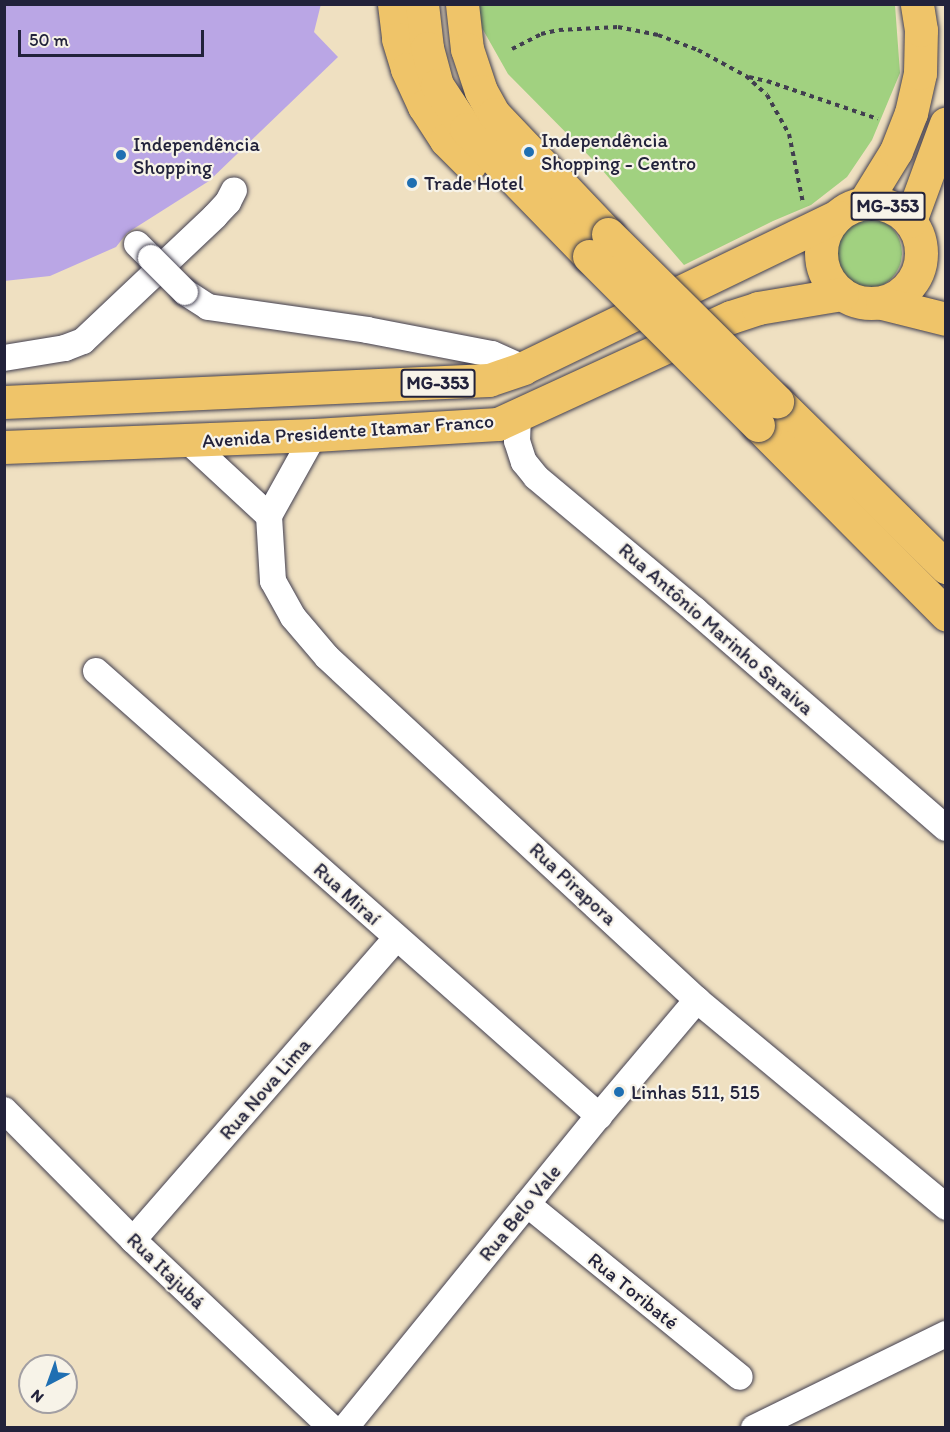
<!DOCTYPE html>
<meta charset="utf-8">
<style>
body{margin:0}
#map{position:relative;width:950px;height:1432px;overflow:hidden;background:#efe0c1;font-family:Itim,sans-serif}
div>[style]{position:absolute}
.green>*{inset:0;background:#a1d180}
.round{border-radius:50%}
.building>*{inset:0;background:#baa6e5}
.path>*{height:4px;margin-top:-2px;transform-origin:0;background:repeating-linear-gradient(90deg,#413e4f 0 4.5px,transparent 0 9px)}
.roads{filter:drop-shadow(0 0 2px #413e4f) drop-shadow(0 0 2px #413e4f)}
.minor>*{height:26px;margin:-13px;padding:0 13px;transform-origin:13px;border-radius:13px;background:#fff}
.major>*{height:33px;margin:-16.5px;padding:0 16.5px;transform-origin:16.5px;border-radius:16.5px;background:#efc469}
.major>.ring{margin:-16.5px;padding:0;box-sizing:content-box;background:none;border:33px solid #efc469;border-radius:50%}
.bridges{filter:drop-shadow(0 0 2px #413e4f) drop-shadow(0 0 2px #413e4f)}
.minor-bridge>*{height:26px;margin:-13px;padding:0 13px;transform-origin:13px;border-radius:13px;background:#fff}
.major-bridge>*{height:33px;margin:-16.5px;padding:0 16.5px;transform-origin:16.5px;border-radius:16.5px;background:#efc469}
.dots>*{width:16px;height:16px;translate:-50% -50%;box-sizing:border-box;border:3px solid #f7f3e8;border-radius:50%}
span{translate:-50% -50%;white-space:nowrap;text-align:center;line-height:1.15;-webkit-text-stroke:4.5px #f7f3e8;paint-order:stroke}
.shield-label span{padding:2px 4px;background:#f7f3e8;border:2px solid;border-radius:4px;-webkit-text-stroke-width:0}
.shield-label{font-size:18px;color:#22223b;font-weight:700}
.poi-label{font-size:20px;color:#22223b}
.left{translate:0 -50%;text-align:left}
.street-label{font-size:20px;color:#22223b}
.frame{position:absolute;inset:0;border:6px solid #22223b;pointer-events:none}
.north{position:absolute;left:18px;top:1354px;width:60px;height:60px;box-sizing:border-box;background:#f7f3e8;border:2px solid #a29fa3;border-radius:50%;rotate:221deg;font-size:16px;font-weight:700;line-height:24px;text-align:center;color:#22223b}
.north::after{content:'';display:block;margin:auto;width:21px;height:27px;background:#1f6fb2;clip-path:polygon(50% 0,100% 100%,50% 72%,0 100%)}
.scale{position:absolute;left:18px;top:30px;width:186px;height:27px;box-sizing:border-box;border:3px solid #22223b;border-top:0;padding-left:8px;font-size:18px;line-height:21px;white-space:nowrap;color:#22223b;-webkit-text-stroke:4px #f7f3e8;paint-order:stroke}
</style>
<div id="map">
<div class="green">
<i style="clip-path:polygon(479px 5px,895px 5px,900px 73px,872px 140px,847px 177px,811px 205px,773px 221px,684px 265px,597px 164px,508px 74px,482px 28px)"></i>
<i class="round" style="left:830px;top:217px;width:72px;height:72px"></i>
</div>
<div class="building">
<i style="clip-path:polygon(4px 4px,321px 4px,314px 32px,338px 57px,209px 181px,127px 233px,116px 247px,50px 276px,4px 281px)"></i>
</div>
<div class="path">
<i style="left:512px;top:49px;width:33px;rotate:-27deg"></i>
<i style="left:541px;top:34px;width:18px;rotate:-13deg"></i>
<i style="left:559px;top:30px;width:59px;rotate:-2.9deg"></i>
<i style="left:618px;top:27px;width:41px;rotate:11.3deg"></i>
<i style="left:658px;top:35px;width:43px;rotate:20.6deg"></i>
<i style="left:698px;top:50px;width:55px;rotate:28.4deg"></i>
<i style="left:746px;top:76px;width:28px;rotate:42deg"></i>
<i style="left:767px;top:95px;width:45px;rotate:60.6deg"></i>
<i style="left:789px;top:134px;width:70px;rotate:78.5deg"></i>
<i style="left:749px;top:77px;width:18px;rotate:13deg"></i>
<i style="left:767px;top:81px;width:117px;rotate:18.9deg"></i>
</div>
<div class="roads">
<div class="minor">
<i style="left:137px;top:244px;width:20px;rotate:45deg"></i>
<i style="left:185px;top:292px;width:27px;rotate:33deg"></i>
<i style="left:208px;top:307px;width:161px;rotate:8.2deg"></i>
<i style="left:367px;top:330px;width:127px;rotate:10.9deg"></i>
<i style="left:492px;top:354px;width:34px;rotate:24deg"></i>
<i style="left:4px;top:358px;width:62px;rotate:-9.3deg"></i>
<i style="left:65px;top:348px;width:19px;rotate:-21deg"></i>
<i style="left:83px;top:341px;width:182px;rotate:-43.4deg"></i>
<i style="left:215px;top:216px;width:19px;rotate:-47deg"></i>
<i style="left:228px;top:202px;width:13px;rotate:-63deg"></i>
<i style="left:518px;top:414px;width:27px;rotate:92deg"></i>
<i style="left:517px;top:441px;width:22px;rotate:72deg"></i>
<i style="left:524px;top:462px;width:19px;rotate:51deg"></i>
<i style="left:536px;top:477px;width:207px;rotate:39.9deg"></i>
<i style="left:695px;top:610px;width:332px;rotate:41deg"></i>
<i style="left:314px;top:435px;width:93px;rotate:119.1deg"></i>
<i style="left:269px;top:516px;width:65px;rotate:86.5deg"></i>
<i style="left:273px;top:581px;width:41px;rotate:60.9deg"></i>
<i style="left:293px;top:617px;width:52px;rotate:49.6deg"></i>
<i style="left:327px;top:657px;width:505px;rotate:42.83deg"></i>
<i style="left:697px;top:1000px;width:324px;rotate:39.7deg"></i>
<i style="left:188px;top:441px;width:110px;rotate:42.8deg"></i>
<i style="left:96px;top:671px;width:672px;rotate:41.5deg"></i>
<i style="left:4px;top:1110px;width:183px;rotate:45.2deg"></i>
<i style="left:133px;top:1240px;width:274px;rotate:43.4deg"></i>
<i style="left:527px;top:1204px;width:274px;rotate:39.1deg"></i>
<i style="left:133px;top:1240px;width:400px;rotate:-48.9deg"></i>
<i style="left:345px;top:1428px;width:402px;rotate:-50.9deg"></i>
<i style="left:599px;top:1116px;width:152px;rotate:-49.8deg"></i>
<i style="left:754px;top:1428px;width:214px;rotate:-26.1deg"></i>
</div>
<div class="major">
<i style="left:394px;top:4px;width:35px;rotate:83deg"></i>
<i style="left:398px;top:39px;width:31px;rotate:73deg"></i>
<i style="left:407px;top:69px;width:41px;rotate:65.3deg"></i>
<i style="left:424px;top:106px;width:40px;rotate:57.1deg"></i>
<i style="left:446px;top:140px;width:34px;rotate:45deg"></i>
<i style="left:422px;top:4px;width:44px;rotate:83.5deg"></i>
<i style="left:427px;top:48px;width:38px;rotate:75deg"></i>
<i style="left:437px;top:85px;width:53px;rotate:56.6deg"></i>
<i style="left:466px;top:129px;width:177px;rotate:45.9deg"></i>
<i style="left:462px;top:4px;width:45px;rotate:83.7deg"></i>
<i style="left:467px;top:49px;width:44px;rotate:71.6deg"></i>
<i style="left:481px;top:91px;width:26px;rotate:61deg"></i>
<i style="left:494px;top:114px;width:166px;rotate:46.5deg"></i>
<i class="ring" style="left:821px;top:203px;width:67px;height:67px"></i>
<i style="left:864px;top:203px;width:61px;rotate:-58.4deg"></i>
<i style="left:896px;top:151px;width:41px;rotate:-68.5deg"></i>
<i style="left:911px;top:113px;width:41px;rotate:-77.3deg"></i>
<i style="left:920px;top:73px;width:43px;rotate:-88.7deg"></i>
<i style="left:921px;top:30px;width:26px;rotate:-99deg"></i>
<i style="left:910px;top:221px;width:104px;rotate:-69.8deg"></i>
<i style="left:882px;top:303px;width:66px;rotate:14deg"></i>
<i style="left:777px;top:401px;width:237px;rotate:44.5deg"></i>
<i style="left:4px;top:402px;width:485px;rotate:-2.6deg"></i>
<i style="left:489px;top:380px;width:36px;rotate:-19deg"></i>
<i style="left:523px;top:368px;width:348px;rotate:-25.8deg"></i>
<i style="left:758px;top:425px;width:267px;rotate:45.2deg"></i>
<i style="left:4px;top:447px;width:310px;rotate:-2.2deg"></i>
<i style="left:314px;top:435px;width:184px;rotate:-3.4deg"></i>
<i style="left:498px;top:424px;width:256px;rotate:-24.7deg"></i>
<i style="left:731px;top:317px;width:28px;rotate:-18deg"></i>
<i style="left:758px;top:308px;width:85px;rotate:-9.5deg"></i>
</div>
</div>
<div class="bridges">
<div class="minor-bridge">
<i style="left:151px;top:258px;width:48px;rotate:45deg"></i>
</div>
<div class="major-bridge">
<i style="left:608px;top:234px;width:238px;rotate:44.7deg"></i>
<i style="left:589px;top:256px;width:239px;rotate:45deg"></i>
</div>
</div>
<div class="dots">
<i style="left:529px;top:152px;background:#1f6fb2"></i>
<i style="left:121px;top:155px;background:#1f6fb2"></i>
<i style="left:412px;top:183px;background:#1f6fb2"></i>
<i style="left:619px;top:1092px;background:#1f6fb2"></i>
</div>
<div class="shield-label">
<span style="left:888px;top:206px">MG-353</span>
<span style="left:438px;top:383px">MG-353</span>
</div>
<div class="poi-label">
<span class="left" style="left:541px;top:152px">Independência<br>Shopping - Centro</span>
<span class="left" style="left:133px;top:156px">Independência<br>Shopping</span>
<span class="left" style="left:424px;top:183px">Trade Hotel</span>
<span class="left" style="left:631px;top:1092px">Linhas 511, 515</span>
</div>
<div class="street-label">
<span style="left:348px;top:431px;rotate:-4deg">Avenida Presidente Itamar Franco</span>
<span style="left:716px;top:629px;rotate:41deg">Rua Antônio Marinho Saraiva</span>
<span style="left:573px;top:884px;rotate:43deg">Rua Pirapora</span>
<span style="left:347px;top:894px;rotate:42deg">Rua Miraí</span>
<span style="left:265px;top:1089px;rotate:-49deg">Rua Nova Lima</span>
<span style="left:520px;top:1213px;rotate:-51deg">Rua Belo Vale</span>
<span style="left:166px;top:1271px;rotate:44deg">Rua Itajubá</span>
<span style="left:633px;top:1291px;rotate:39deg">Rua Toribaté</span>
</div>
<div class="frame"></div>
<div class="north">N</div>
<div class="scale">50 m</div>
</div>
